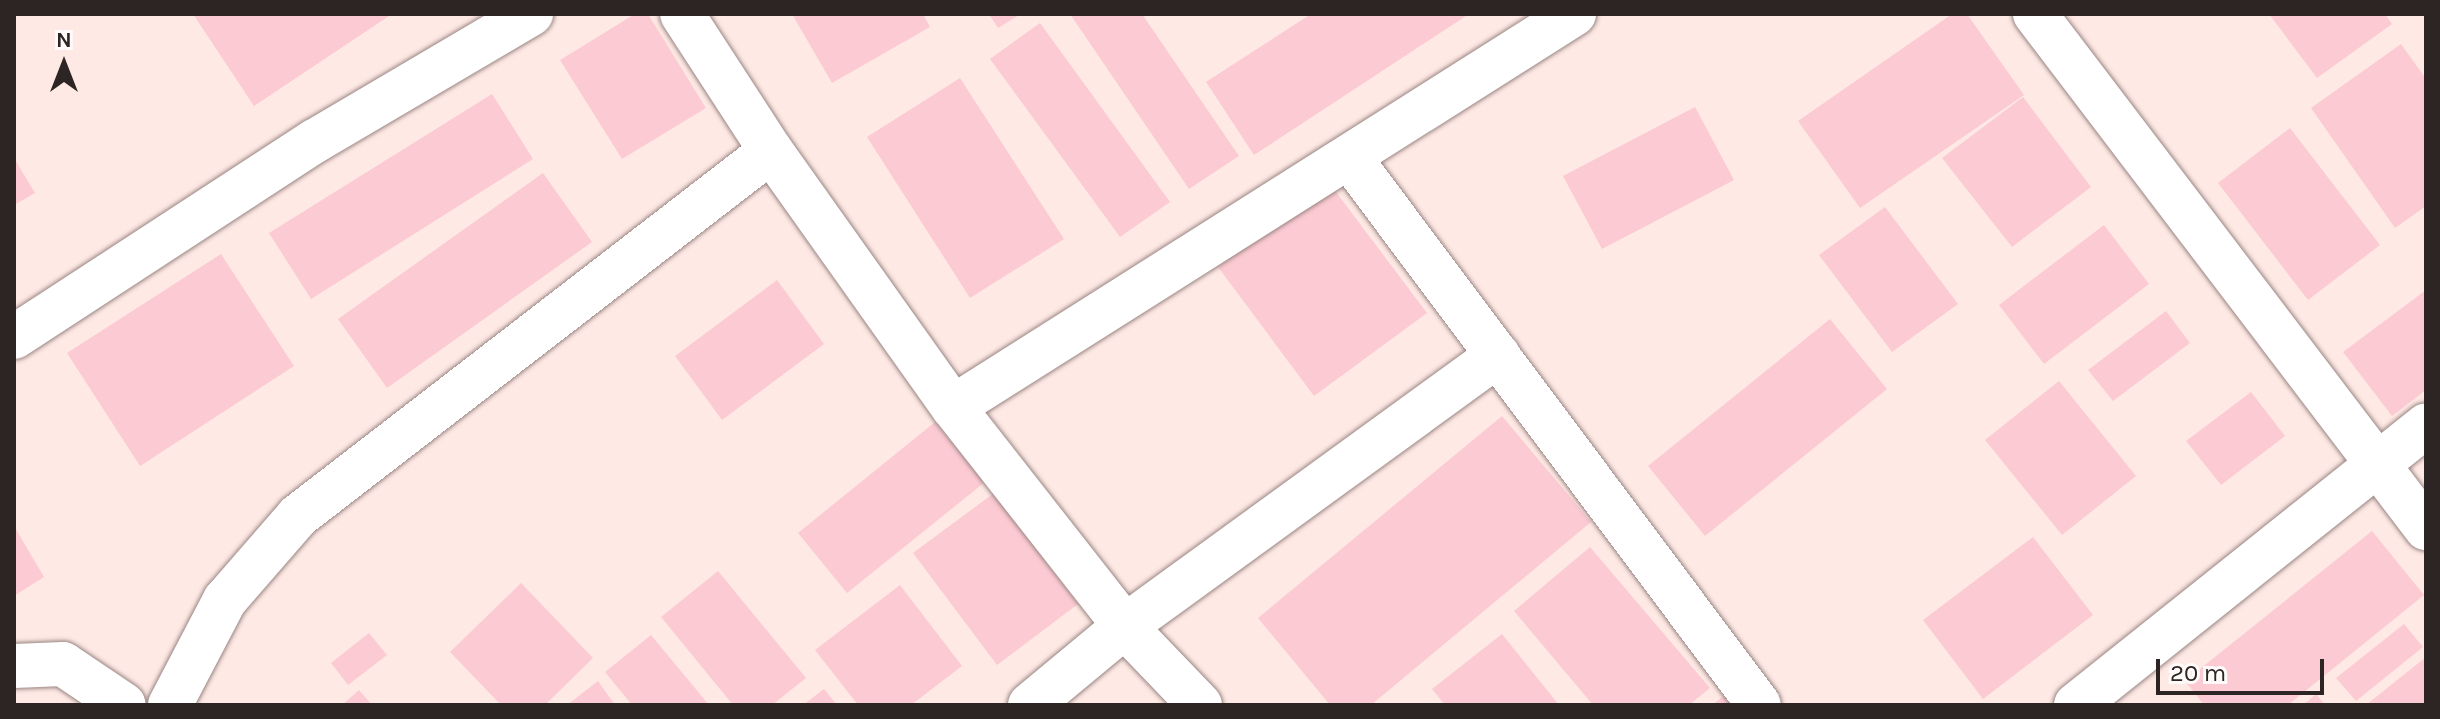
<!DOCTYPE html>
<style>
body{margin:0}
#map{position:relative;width:2440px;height:719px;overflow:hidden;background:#fee9e5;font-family:Karla,sans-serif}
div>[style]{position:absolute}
.building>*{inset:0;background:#fccad3}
.roads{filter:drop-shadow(0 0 2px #998582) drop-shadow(0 0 2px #998582)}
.street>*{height:44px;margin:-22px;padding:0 22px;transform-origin:22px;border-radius:22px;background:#fff}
span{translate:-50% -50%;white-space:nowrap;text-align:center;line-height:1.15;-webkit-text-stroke:6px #fffbfa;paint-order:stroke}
.frame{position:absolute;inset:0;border:16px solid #2d2524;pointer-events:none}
.north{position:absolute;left:24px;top:24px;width:80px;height:80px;-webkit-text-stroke:6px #fffbfa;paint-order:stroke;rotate:0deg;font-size:22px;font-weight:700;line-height:32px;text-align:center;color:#2d2524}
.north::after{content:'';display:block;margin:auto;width:28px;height:36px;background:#2d2524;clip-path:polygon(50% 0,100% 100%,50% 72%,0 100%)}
.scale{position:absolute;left:2156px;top:659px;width:168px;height:36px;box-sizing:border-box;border:4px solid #2d2524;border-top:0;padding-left:10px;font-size:24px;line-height:28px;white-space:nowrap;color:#2d2524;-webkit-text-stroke:6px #fffbfa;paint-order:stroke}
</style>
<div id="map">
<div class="building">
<i style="clip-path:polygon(193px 14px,392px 14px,254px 106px)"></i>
<i style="clip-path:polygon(635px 14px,648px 14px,706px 108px,622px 159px,560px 60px)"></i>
<i style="clip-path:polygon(792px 14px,923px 14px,930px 27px,832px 83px)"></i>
<i style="clip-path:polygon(989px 14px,1021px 14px,998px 28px)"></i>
<i style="clip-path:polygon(1070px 14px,1142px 14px,1239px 156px,1189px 189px)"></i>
<i style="clip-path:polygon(1311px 14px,1469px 14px,1254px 155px,1206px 82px)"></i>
<i style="clip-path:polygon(1952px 14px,1967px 14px,2024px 95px,1860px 208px,1798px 121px)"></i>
<i style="clip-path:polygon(2269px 14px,2385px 14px,2392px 24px,2317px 78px)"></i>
<i style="clip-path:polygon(1040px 23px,1170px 202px,1120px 237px,990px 59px)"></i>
<i style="clip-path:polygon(2401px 44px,2426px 79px,2426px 206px,2395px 228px,2311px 108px)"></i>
<i style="clip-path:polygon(960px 78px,1064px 239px,970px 298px,867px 137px)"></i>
<i style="clip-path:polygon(492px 94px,533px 159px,311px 299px,269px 233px)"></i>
<i style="clip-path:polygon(2023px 97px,2091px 187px,2012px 247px,1942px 158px)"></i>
<i style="clip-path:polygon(1695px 107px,1734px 180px,1602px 249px,1563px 176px)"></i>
<i style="clip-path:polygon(2290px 128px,2380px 245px,2308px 300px,2218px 183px)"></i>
<i style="clip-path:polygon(14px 158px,35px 193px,14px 205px)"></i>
<i style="clip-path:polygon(543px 173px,592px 242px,387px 388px,338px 319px)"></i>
<i style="clip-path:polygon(1330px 184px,1427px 313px,1314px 396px,1218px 267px)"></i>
<i style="clip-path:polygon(1885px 207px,1958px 304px,1892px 352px,1819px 255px)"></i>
<i style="clip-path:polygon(2104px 225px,2149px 284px,2044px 364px,1999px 305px)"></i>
<i style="clip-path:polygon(221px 254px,294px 366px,140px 466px,67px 353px)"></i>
<i style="clip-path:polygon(777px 280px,824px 344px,722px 420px,675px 356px)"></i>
<i style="clip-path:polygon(2426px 290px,2426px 390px,2392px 416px,2343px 352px)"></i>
<i style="clip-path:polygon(2166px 311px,2190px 343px,2113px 401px,2088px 370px)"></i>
<i style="clip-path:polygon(1830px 319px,1887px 389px,1705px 536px,1648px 466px)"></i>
<i style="clip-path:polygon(2059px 381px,2136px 476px,2062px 535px,1985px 440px)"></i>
<i style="clip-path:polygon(2251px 392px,2285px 436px,2221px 485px,2186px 441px)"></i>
<i style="clip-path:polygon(1502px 416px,1591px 522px,1371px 705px,1330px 705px,1258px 618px)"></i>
<i style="clip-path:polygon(935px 422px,985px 482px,847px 593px,798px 533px)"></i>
<i style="clip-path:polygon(994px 493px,1078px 604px,997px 665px,913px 553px)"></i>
<i style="clip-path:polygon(14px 526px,44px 577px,14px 596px)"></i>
<i style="clip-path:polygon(2372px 531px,2424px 595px,2288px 705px,2204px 705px,2185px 681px)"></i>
<i style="clip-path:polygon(2033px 537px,2093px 615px,1983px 699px,1923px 620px)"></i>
<i style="clip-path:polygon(1590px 547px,1710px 688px,1689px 705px,1593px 705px,1514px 611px)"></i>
<i style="clip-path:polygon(718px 571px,806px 678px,772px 705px,733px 705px,661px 617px)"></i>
<i style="clip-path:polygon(521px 583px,593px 658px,545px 705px,501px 705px,450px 652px)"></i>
<i style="clip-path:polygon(900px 585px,962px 666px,911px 705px,858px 705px,815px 650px)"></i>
<i style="clip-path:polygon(2404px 624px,2423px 647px,2356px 701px,2336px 678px)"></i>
<i style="clip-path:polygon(369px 633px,387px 655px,348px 685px,331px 663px)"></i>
<i style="clip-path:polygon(1502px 634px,1559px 705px,1445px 705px,1432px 689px)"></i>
<i style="clip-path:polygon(651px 635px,709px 705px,632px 705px,605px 672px)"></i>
<i style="clip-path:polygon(2426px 657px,2426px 705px,2366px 705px)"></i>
<i style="clip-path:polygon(598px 681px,615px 705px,567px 705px)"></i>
<i style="clip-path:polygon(824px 689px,837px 705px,803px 705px)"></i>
<i style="clip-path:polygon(359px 690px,372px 705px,342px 705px)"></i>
<i style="clip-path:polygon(2316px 694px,2325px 705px,2303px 705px)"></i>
<i style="clip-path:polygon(1725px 695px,1733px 705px,1712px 705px)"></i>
</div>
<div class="roads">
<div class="street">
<i style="left:682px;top:14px;width:163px;rotate:57deg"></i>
<i style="left:771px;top:151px;width:314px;rotate:54.6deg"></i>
<i style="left:953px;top:407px;width:283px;rotate:51.9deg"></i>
<i style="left:1128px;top:630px;width:104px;rotate:46.2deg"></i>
<i style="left:2035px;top:14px;width:646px;rotate:52.74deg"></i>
<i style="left:1349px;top:157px;width:684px;rotate:53.2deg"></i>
<i style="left:14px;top:337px;width:359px;rotate:-33.1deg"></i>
<i style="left:315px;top:141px;width:251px;rotate:-30.5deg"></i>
<i style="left:953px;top:407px;width:735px;rotate:-32.33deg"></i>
<i style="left:14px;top:666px;width:49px;rotate:-2.3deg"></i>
<i style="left:63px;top:664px;width:73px;rotate:33.9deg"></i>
<i style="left:170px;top:705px;width:119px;rotate:-62.4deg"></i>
<i style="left:225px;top:600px;width:111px;rotate:-49deg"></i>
<i style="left:298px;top:516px;width:597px;rotate:-37.66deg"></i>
<i style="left:1030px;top:705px;width:124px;rotate:-39.7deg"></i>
<i style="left:1125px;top:626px;width:461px;rotate:-36deg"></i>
<i style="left:2076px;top:705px;width:448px;rotate:-38.6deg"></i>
</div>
</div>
<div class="frame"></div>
<div class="north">N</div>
<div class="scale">20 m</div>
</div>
